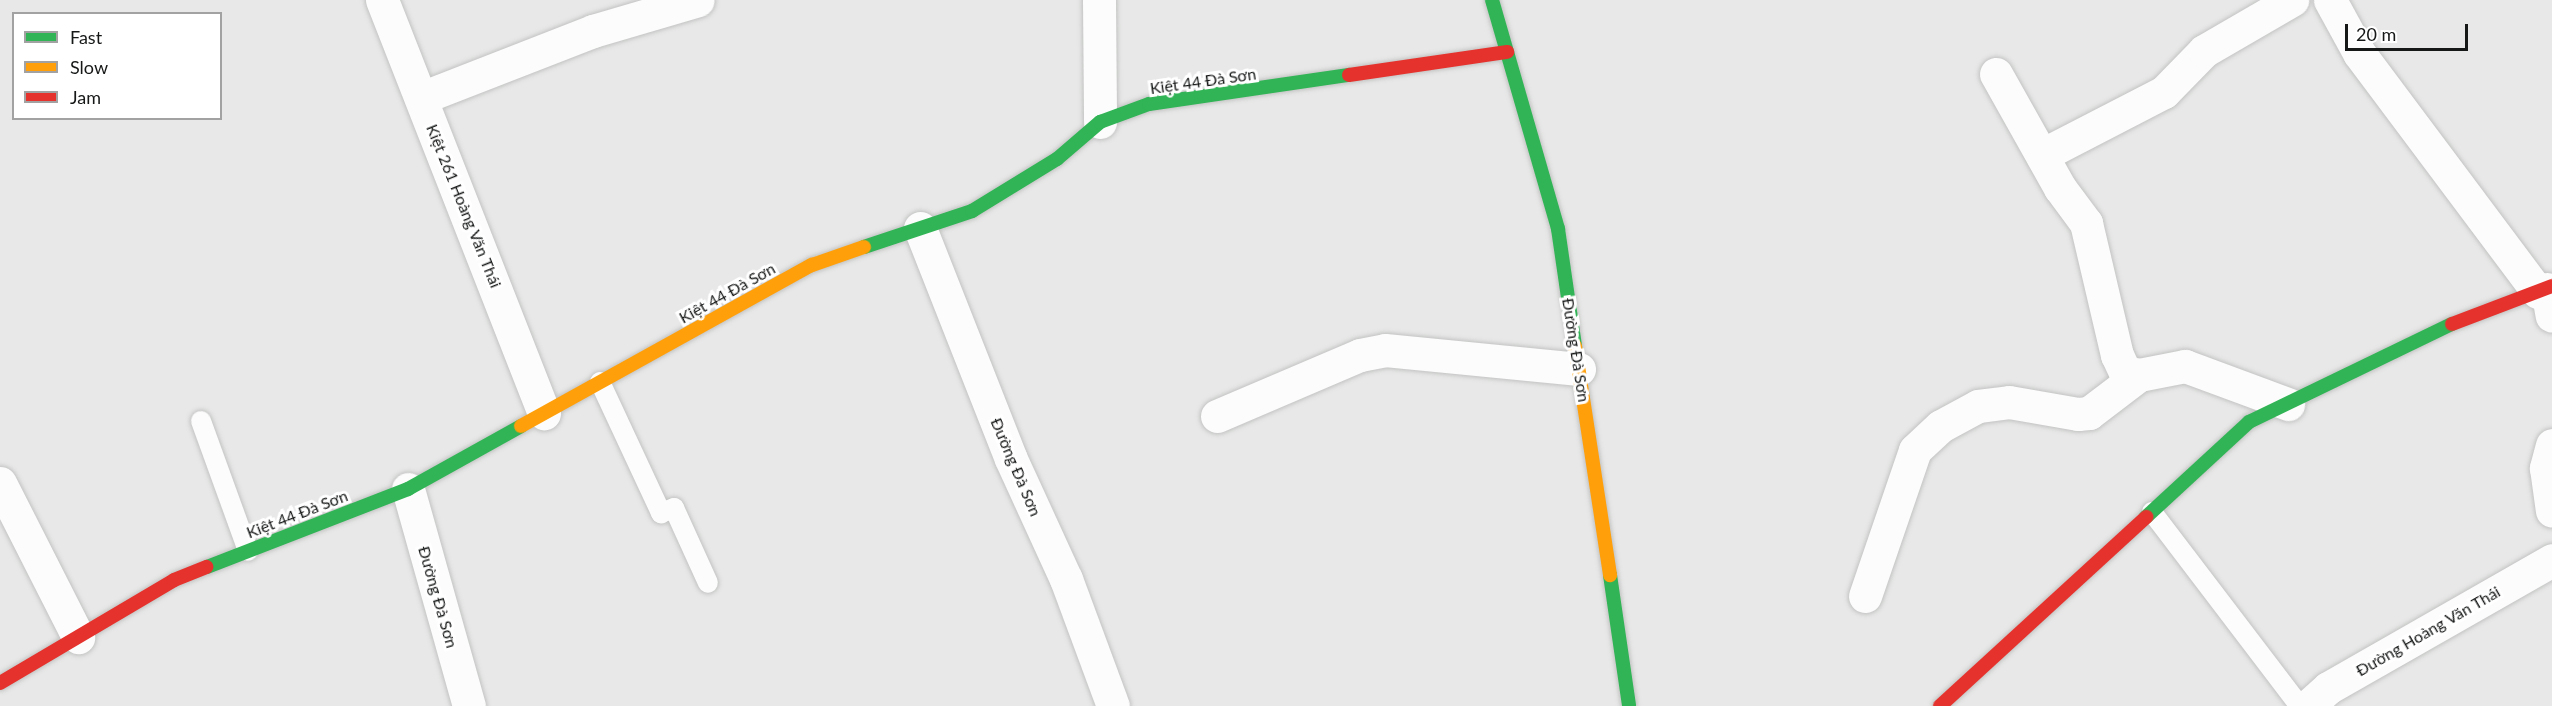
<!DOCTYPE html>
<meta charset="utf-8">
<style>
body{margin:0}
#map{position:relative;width:2552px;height:706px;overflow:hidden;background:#e7e8e7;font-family:Lato,sans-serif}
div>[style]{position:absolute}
.roads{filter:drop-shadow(0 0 2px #c2c3c2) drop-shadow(0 0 2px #c2c3c2)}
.lane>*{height:20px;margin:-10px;padding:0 10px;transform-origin:10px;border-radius:10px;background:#fbfcfb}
.street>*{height:33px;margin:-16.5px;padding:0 16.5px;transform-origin:16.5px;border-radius:16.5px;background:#fbfcfb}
.fast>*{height:14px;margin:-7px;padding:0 7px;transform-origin:7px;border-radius:7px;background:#30b455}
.slow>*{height:14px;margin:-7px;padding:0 7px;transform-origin:7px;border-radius:7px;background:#ff9f0a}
.jam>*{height:14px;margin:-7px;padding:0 7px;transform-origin:7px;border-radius:7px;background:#e5322d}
span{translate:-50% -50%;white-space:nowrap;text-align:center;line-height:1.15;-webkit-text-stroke:6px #fff;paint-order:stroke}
.street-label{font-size:16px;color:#161717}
.legend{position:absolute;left:12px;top:12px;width:210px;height:108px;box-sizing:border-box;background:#fff;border:2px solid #a2a2a2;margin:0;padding:8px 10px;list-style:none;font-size:18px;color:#161717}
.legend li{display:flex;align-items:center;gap:12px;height:30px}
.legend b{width:30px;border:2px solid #a2a2a2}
.scale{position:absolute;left:2345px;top:24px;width:123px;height:27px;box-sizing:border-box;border:3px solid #161717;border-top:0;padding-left:8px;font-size:18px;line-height:21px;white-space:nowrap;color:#161717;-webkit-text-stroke:4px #fff;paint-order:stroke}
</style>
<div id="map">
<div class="roads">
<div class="lane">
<i style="left:600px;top:382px;width:145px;rotate:65deg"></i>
<i style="left:661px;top:513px;width:14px;rotate:-21deg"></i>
<i style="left:674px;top:508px;width:82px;rotate:65.6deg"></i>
<i style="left:201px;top:421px;width:138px;rotate:70.1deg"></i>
<i style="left:2152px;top:512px;width:244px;rotate:52.7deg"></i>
</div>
<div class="street">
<i style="left:382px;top:0;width:444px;rotate:68.6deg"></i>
<i style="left:1099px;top:0;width:122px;rotate:89.5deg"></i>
<i style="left:2330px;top:0;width:60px;rotate:61.3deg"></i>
<i style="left:2359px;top:53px;width:299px;rotate:53.2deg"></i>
<i style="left:1996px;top:74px;width:131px;rotate:60.7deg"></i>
<i style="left:2060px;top:188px;width:44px;rotate:53.4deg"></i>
<i style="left:2086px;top:223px;width:136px;rotate:76.8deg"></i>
<i style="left:2117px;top:355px;width:19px;rotate:65deg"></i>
<i style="left:2125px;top:372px;width:14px;rotate:12deg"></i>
<i style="left:2139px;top:375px;width:47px;rotate:-11.1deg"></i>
<i style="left:2185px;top:366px;width:110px;rotate:20.3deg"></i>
<i style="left:421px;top:98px;width:185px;rotate:-21.3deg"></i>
<i style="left:593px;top:31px;width:109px;rotate:-16.4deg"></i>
<i style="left:2042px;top:155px;width:137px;rotate:-27.3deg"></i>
<i style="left:2164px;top:92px;width:57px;rotate:-45.7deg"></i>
<i style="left:2204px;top:51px;width:102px;rotate:-30.1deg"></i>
<i style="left:920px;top:228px;width:248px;rotate:68.5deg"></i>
<i style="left:1011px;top:459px;width:132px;rotate:65.4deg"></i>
<i style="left:1066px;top:579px;width:135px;rotate:69.7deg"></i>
<i style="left:2547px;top:289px;width:27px;rotate:80deg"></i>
<i style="left:1217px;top:416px;width:155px;rotate:-23.1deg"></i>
<i style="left:1360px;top:355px;width:25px;rotate:-11deg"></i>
<i style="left:1385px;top:350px;width:195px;rotate:5.6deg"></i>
<i style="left:2552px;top:445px;width:24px;rotate:105deg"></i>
<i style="left:2546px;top:468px;width:43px;rotate:82.1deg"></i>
<i style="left:0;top:483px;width:173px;rotate:63.1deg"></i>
<i style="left:408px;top:489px;width:225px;rotate:74.3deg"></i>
<i style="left:1865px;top:596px;width:154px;rotate:-71.1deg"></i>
<i style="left:1915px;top:450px;width:35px;rotate:-43deg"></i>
<i style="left:1941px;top:426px;width:42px;rotate:-28.4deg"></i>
<i style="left:1978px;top:406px;width:31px;rotate:-7deg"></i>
<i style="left:2009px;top:402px;width:70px;rotate:9.9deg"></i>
<i style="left:2078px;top:414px;width:11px;rotate:-5deg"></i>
<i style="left:2089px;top:413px;width:63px;rotate:-37.2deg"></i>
<i style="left:2308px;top:706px;width:27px;rotate:-42deg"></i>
<i style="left:2328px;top:688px;width:258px;rotate:-29.7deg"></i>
</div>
<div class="fast">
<i style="left:1492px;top:0;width:238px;rotate:73.9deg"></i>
<i style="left:1558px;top:229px;width:118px;rotate:81.7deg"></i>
<i style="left:864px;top:247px;width:114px;rotate:-18.4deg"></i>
<i style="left:972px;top:211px;width:100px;rotate:-31.5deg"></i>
<i style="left:1057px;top:159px;width:57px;rotate:-40.7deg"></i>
<i style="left:1100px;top:122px;width:52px;rotate:-20.2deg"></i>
<i style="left:1149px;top:104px;width:202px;rotate:-8.3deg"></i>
<i style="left:2146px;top:517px;width:140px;rotate:-42.7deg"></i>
<i style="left:2249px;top:422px;width:225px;rotate:-25.8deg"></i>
<i style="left:207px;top:567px;width:216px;rotate:-21.2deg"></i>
<i style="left:408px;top:489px;width:129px;rotate:-29.1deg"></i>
<i style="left:1610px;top:575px;width:132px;rotate:81.7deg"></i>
</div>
<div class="slow">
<i style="left:1575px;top:346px;width:232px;rotate:81.3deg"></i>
<i style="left:521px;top:426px;width:333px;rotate:-29deg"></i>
<i style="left:812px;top:265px;width:55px;rotate:-19.1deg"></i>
</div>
<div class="jam">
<i style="left:1349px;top:75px;width:160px;rotate:-8.3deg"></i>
<i style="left:2452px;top:324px;width:107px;rotate:-20.8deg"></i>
<i style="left:0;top:683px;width:202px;rotate:-30.6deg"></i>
<i style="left:174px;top:580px;width:35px;rotate:-22deg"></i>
<i style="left:1940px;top:706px;width:280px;rotate:-42.5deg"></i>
</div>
</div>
<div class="street-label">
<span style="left:1203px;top:81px;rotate:-8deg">Kiệt 44 Đà Sơn</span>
<span style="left:464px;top:206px;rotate:68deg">Kiệt 261 Hoàng Văn Thái</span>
<span style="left:727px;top:293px;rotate:-29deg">Kiệt 44 Đà Sơn</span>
<span style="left:1576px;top:350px;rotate:81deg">Đường Đà Sơn</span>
<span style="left:1016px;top:467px;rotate:67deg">Đường Đà Sơn</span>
<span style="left:297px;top:514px;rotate:-21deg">Kiệt 44 Đà Sơn</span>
<span style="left:438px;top:597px;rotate:74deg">Đường Đà Sơn</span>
<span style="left:2428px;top:631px;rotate:-30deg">Đường Hoàng Văn Thái</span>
</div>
<ul class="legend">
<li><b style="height:8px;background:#30b455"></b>Fast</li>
<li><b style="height:8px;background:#ff9f0a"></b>Slow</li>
<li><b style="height:8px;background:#e5322d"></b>Jam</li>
</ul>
<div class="scale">20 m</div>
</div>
